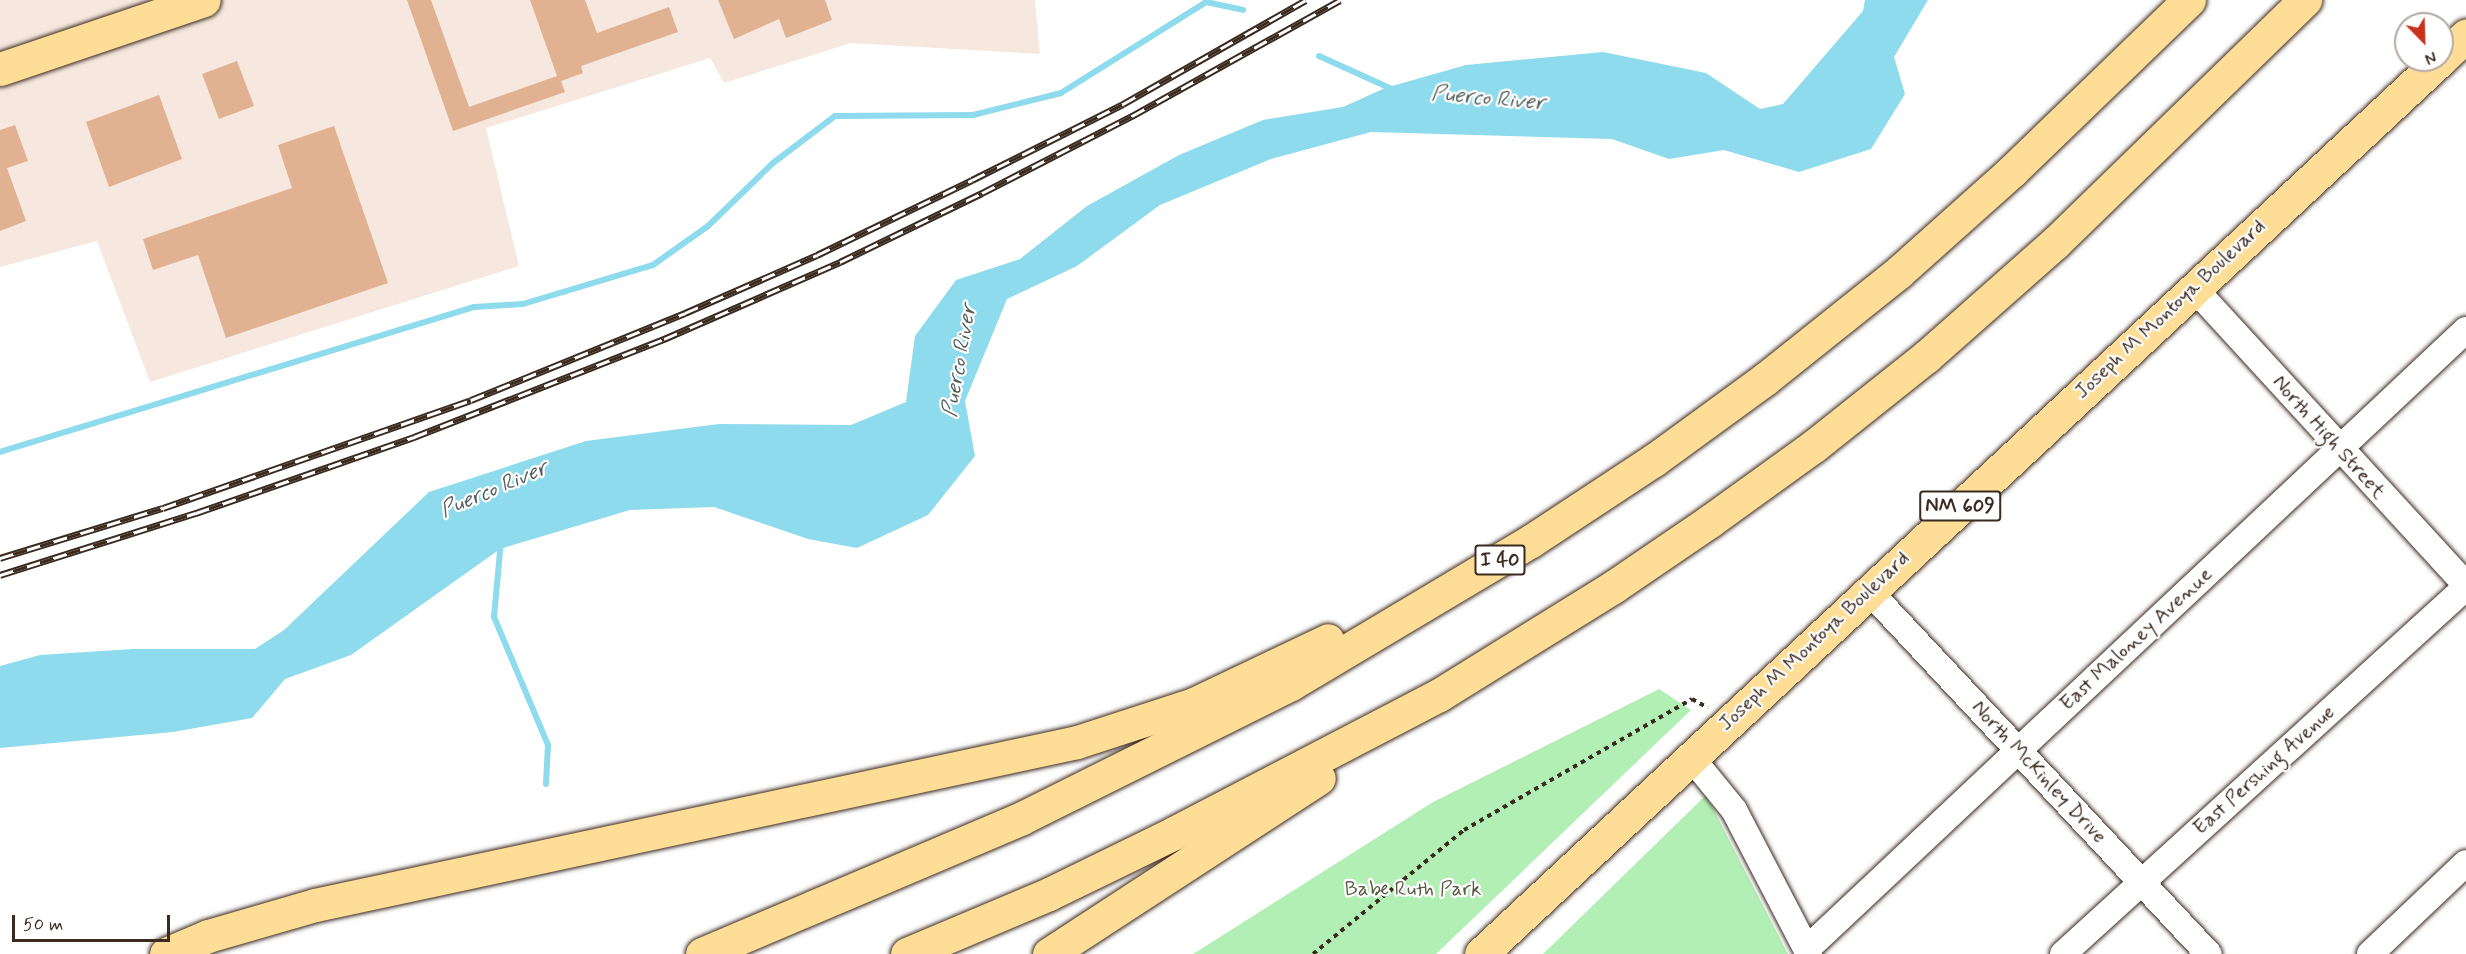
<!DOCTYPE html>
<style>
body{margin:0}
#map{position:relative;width:2466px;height:954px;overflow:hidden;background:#fff;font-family:Mynerve,sans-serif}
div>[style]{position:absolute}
.built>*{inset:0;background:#f6e8de}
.green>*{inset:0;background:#b2efb5}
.water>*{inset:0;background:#8ddbec}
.stream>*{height:6px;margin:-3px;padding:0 3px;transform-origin:3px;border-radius:3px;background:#8ddbec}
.building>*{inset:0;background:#e0b291}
.path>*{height:4px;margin-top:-2px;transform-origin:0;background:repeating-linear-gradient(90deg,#3b2a1e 0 4.5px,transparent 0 9px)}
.roads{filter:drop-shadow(0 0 2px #3b2a1e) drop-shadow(0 0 2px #3b2a1e)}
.minor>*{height:26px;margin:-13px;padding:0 13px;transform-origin:13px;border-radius:13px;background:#fff}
.primary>*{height:33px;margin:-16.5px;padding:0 16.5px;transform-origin:16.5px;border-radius:16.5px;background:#fedd96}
.motorway>*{height:33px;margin:-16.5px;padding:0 16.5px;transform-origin:16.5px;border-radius:16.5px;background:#fedd96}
.rail>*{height:7px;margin-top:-3.5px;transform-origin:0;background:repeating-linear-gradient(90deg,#fff 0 14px,#3b2a1e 0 28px);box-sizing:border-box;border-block:2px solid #3b2a1e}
span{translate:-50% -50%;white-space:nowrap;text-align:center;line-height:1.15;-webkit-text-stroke:4.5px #fff;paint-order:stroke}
.shield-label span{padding:2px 4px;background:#fff;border:2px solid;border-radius:4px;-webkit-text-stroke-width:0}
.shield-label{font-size:20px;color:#3b2a1e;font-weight:700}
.street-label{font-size:21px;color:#3b2a1e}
.park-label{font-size:21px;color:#595b44}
.water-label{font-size:22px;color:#545f5c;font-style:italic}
.north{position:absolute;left:2394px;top:12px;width:60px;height:60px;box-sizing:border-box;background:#fff;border:2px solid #b1aaa5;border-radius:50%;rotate:157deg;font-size:16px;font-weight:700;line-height:24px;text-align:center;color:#3b2a1e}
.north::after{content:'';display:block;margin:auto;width:21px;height:27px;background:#c8321e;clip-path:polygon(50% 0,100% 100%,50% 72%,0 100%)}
.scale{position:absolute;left:12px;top:915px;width:158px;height:27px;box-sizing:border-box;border:3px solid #3b2a1e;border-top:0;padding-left:8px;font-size:18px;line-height:21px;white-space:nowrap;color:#3b2a1e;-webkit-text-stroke:4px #fff;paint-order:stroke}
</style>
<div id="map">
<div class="built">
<i style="clip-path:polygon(0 0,1035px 0,1040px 54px,851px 43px,724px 83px,710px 58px,486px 128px,519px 266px,150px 382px,97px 241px,0 267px)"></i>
</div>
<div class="green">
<i style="clip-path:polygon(1659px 689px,1691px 710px,1436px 954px,1193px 954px,1433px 802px)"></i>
<i style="clip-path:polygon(1706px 795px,1788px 954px,1543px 954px)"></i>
</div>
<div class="water">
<i style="clip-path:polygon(1865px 0,1928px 0,1894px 57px,1905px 94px,1871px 149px,1799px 172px,1724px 150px,1669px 159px,1612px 139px,1371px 132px,1271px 159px,1160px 205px,1077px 266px,1007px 299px,965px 401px,975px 456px,928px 515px,857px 548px,808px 539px,714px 507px,630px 510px,500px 549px,351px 655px,285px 679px,252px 718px,173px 732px,0 748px,0 666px,40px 655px,133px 649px,255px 649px,284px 630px,429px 492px,586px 441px,719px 424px,851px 425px,906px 402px,915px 336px,956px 280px,1020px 259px,1087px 206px,1179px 155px,1263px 120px,1343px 107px,1385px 88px,1466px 65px,1603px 52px,1706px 73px,1760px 109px,1783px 104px,1863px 11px)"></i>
</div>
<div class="stream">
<i style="left:1319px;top:56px;width:80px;rotate:24.3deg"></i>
<i style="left:0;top:452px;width:496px;rotate:-17deg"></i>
<i style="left:474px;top:307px;width:49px;rotate:-3.5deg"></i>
<i style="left:523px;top:304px;width:136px;rotate:-16.7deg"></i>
<i style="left:653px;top:265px;width:67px;rotate:-35.3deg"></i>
<i style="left:708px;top:226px;width:91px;rotate:-44.1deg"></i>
<i style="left:773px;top:163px;width:78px;rotate:-37.2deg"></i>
<i style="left:835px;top:116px;width:138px;rotate:-0.4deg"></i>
<i style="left:973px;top:115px;width:91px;rotate:-14deg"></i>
<i style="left:1061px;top:93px;width:171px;rotate:-32.1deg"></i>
<i style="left:1206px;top:2px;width:38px;rotate:12deg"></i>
<i style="left:501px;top:541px;width:76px;rotate:95.3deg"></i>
<i style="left:494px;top:617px;width:139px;rotate:67.1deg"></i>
<i style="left:548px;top:745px;width:39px;rotate:93deg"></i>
</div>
<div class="building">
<i style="clip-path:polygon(407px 0,431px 0,469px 107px,557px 76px,530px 0,585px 0,597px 33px,669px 7px,678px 32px,581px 66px,583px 73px,561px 81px,565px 92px,453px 131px)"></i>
<i style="clip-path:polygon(718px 0,825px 0,832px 20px,786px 38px,779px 19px,734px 39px)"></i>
<i style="clip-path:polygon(237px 61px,254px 106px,219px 119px,202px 74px)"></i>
<i style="clip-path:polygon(159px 95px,182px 159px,109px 187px,86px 122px)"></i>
<i style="clip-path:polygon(15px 125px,28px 161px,7px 168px,26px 221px,0 231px,0 130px)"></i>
<i style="clip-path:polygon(334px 126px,388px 283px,226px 338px,198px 255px,153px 270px,143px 239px,292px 188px,278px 145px)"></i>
</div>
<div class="path">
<i style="left:1313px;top:954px;width:195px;rotate:-39.4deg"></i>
<i style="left:1464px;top:830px;width:263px;rotate:-29.9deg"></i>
<i style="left:1692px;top:699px;width:18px;rotate:29deg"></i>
</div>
<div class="roads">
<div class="minor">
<i style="left:2193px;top:287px;width:404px;rotate:47.5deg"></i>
<i style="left:1869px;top:591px;width:497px;rotate:46.9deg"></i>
<i style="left:1690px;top:756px;width:70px;rotate:50.8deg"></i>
<i style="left:1734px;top:810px;width:162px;rotate:62.5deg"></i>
<i style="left:1807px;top:949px;width:904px;rotate:-43.21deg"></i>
<i style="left:2063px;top:954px;width:545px;rotate:-42.32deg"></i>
<i style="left:2370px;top:954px;width:132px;rotate:-43.5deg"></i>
</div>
<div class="primary">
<i style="left:2442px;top:58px;width:33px;rotate:-43deg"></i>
<i style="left:0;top:69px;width:215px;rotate:-18.7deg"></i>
<i style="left:1481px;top:954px;width:1311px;rotate:-42.99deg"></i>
</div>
<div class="motorway">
<i style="left:166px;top:954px;width:46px;rotate:-23.2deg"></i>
<i style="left:208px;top:936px;width:111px;rotate:-16.2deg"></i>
<i style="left:315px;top:905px;width:779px;rotate:-12.07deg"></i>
<i style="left:1077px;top:742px;width:123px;rotate:-18deg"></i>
<i style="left:1194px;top:704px;width:148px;rotate:-25.5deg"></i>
<i style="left:702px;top:954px;width:348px;rotate:-23deg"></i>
<i style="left:1022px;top:818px;width:301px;rotate:-26.5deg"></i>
<i style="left:1291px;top:684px;width:279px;rotate:-30.8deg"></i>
<i style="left:1531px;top:541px;width:147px;rotate:-33.4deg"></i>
<i style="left:1654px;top:460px;width:137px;rotate:-36.1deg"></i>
<i style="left:1765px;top:379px;width:171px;rotate:-38.6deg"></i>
<i style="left:1899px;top:272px;width:152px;rotate:-41.8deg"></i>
<i style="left:2012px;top:171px;width:246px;rotate:-44deg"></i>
<i style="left:907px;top:954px;width:154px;rotate:-22.9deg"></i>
<i style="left:1049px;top:894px;width:139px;rotate:-26deg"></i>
<i style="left:1174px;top:833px;width:299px;rotate:-27.5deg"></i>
<i style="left:1439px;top:695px;width:205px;rotate:-31.8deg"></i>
<i style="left:1613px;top:587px;width:117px;rotate:-34.2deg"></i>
<i style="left:1710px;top:521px;width:128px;rotate:-35.8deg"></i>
<i style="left:1814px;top:446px;width:143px;rotate:-38.5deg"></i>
<i style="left:1926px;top:357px;width:172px;rotate:-41.5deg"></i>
<i style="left:2055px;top:243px;width:349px;rotate:-44.2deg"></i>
<i style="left:1049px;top:954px;width:322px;rotate:-33.1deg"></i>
</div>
</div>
<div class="rail">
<i style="left:0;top:558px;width:170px;rotate:-17.1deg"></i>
<i style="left:163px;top:508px;width:326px;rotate:-19.3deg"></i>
<i style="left:471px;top:400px;width:231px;rotate:-22.1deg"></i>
<i style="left:685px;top:313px;width:144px;rotate:-23.7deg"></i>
<i style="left:817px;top:255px;width:172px;rotate:-25.8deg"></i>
<i style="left:972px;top:180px;width:169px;rotate:-26.7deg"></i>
<i style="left:1123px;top:104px;width:210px;rotate:-29.6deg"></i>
<i style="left:0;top:575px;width:206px;rotate:-17.6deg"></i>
<i style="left:196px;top:513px;width:231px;rotate:-19.2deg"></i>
<i style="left:414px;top:437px;width:269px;rotate:-21.4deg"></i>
<i style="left:664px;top:339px;width:192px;rotate:-23.6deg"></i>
<i style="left:840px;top:262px;width:158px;rotate:-25.9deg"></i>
<i style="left:982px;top:193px;width:169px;rotate:-27.2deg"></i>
<i style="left:1132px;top:116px;width:238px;rotate:-29.1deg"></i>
</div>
<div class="shield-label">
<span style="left:1960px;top:506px">NM 609</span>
<span style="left:1500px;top:560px">I 40</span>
</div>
<div class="street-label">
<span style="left:2170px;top:309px;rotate:-43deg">Joseph M Montoya Boulevard</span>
<span style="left:2329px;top:437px;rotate:48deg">North High Street</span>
<span style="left:2136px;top:639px;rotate:-43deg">East Maloney Avenue</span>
<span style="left:1814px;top:641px;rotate:-43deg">Joseph M Montoya Boulevard</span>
<span style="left:2264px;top:770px;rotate:-42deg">East Pershing Avenue</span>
<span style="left:2039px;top:772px;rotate:47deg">North McKinley Drive</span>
</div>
<div class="park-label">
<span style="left:1413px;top:889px">Babe Ruth Park</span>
</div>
<div class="water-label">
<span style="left:1488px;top:99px;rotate:5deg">Puerco River</span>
<span style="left:960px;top:361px;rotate:-80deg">Puerco River</span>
<span style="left:494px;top:490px;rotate:-23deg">Puerco River</span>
</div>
<div class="north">N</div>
<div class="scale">50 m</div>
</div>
